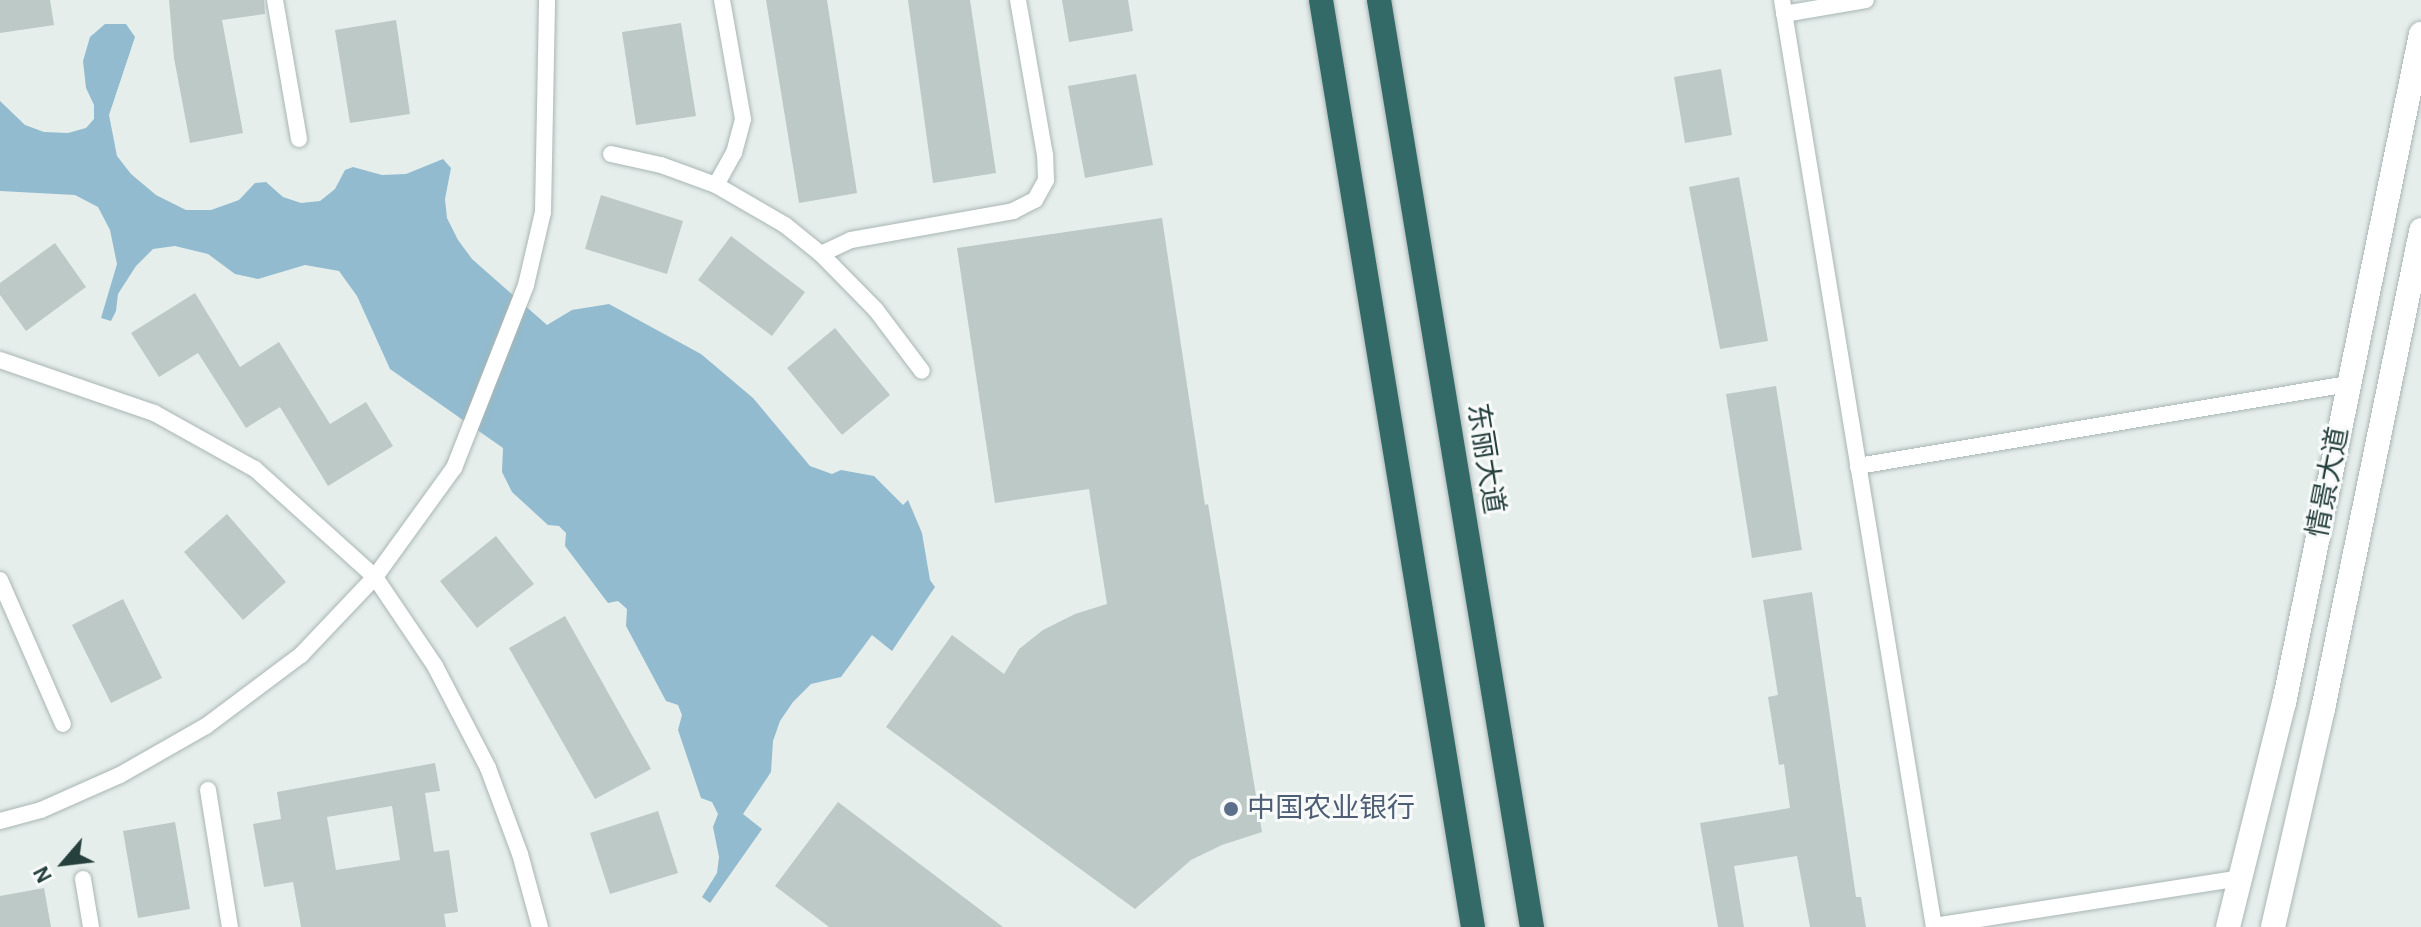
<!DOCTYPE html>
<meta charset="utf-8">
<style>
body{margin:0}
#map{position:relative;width:2421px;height:927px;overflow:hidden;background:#e6eeec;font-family:"Alegreya Sans","Noto Sans SC",sans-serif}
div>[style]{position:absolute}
.water>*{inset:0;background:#92bbcf}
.building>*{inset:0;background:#bcc9c6}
.roads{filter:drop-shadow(0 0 2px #a9b6b4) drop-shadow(0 0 2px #a9b6b4)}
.lane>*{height:16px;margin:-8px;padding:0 8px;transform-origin:8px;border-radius:8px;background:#fff}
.secondary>*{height:24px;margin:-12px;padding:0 12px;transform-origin:12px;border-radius:12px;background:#fff}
.highway>*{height:24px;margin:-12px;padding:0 12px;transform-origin:12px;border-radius:12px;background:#336a68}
.dots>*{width:22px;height:22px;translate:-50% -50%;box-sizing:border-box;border:4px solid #f7faf9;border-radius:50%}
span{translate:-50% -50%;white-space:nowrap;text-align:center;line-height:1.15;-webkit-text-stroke:6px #f7faf9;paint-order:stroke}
.street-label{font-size:28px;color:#26403d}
.service-label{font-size:28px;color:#4e5e75}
.left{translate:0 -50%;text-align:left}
.north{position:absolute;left:24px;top:823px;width:80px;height:80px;-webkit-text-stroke:6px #f7faf9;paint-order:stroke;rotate:242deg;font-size:22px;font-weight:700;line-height:32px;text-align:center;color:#26403d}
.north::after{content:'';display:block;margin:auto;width:28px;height:36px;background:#26403d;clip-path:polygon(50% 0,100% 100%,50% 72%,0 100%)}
</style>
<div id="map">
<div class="water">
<i style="clip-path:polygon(105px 24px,126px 24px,135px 37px,109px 115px,117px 156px,131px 174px,156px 195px,186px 210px,211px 210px,239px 200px,255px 183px,266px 182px,283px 197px,301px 203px,320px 201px,335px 189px,345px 170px,353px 167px,382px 175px,406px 174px,443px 159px,451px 168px,445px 199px,447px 218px,458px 240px,472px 259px,547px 325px,572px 310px,609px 304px,701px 354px,753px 398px,810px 466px,832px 474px,841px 470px,874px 476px,903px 505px,908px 500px,922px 533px,930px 580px,935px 587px,892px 651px,872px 635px,841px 677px,811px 684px,793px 702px,780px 721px,773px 741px,771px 772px,743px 814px,762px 829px,710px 903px,702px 897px,717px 873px,719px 857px,713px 827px,718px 814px,712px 802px,701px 798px,678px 730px,682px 715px,678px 705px,666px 701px,626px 626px,627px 609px,618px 601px,608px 603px,565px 546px,566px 533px,559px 526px,548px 525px,512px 492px,502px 472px,503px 448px,390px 369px,357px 296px,339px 271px,305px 265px,258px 279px,235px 274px,208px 254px,175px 246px,153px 249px,136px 266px,118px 294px,116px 311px,111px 321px,101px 318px,117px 264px,110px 230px,98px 207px,75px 195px,0 191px,0 101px,25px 125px,44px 132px,68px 133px,86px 128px,94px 119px,94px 105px,86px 88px,83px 61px,90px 37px)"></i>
</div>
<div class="building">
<i style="clip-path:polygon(0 0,50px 0,54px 25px,0 33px)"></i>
<i style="clip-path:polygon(169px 0,264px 0,265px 14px,222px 20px,243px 133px,190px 143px,174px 58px)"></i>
<i style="clip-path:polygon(766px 0,827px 0,857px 193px,799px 203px)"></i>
<i style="clip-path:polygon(908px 0,970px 0,996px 173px,933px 183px)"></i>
<i style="clip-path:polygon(1062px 0,1128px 0,1133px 31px,1069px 42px)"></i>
<i style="clip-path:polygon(396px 20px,410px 114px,350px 123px,335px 30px)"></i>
<i style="clip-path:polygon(681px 23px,696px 116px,636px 125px,622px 32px)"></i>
<i style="clip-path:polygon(1721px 69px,1732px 135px,1685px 143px,1674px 77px)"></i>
<i style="clip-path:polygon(1136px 74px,1153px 165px,1085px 178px,1068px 86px)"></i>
<i style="clip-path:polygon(1739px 177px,1768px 341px,1720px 349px,1689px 187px)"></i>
<i style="clip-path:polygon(601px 195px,683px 221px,667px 274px,585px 249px)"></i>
<i style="clip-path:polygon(1162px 218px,1205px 505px,1208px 504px,1262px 832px,1222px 845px,1191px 860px,1135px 909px,886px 727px,952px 635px,1004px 674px,1019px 649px,1043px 630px,1075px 614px,1107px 604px,1089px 489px,995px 503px,957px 248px)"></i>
<i style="clip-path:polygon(731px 236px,805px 292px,772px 336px,698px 280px)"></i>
<i style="clip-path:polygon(55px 243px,86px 287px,26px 331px,0 295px,0 283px)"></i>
<i style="clip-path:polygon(195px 293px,240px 367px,279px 342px,330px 424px,366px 402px,393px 446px,328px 486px,280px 407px,246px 428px,198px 353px,159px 377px,131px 333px)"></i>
<i style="clip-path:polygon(835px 328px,890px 395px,842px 435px,787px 368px)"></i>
<i style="clip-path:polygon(1776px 386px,1802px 550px,1752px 558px,1726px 394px)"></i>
<i style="clip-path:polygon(227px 514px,286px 582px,243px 620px,184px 552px)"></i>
<i style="clip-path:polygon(496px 536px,534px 584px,477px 628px,440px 581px)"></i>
<i style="clip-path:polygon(1812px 592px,1856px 897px,1861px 897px,1866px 927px,1810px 927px,1797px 856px,1734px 866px,1744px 927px,1718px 927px,1700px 823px,1790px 808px,1784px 764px,1779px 765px,1768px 697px,1778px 695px,1763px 600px)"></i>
<i style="clip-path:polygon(123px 599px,162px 678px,111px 703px,72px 625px)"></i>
<i style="clip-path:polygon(565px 616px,651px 769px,595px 799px,509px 648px)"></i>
<i style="clip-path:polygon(evenodd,435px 763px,440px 791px,425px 793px,434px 852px,449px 850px,458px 912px,444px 914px,446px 927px,301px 927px,293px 882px,264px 887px,253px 824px,281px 819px,277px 792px,435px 763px,392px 806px,400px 860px,336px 870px,327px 817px,392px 806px)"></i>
<i style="clip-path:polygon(838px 802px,1003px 927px,829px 927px,775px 886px)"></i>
<i style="clip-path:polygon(658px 811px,678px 873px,610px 894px,590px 833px)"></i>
<i style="clip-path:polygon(175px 822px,190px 909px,138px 918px,123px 831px)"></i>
<i style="clip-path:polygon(44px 888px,51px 927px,0 927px,0 896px)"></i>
</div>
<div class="roads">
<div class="lane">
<i style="left:275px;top:0;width:141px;rotate:80.2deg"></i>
<i style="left:1782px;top:0;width:939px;rotate:80.69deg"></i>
<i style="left:1784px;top:14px;width:83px;rotate:-9.7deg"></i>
<i style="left:611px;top:154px;width:51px;rotate:12.4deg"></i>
<i style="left:661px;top:165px;width:59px;rotate:20deg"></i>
<i style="left:716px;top:185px;width:80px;rotate:30.1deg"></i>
<i style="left:785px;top:225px;width:46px;rotate:38.9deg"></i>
<i style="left:821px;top:254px;width:78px;rotate:45.5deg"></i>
<i style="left:876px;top:310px;width:76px;rotate:53deg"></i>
<i style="left:716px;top:185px;width:37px;rotate:-61deg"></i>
<i style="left:734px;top:153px;width:35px;rotate:-75deg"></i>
<i style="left:743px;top:119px;width:121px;rotate:-100deg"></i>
<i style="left:821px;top:254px;width:33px;rotate:-25deg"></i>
<i style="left:851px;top:240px;width:165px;rotate:-10.1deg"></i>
<i style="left:1013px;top:211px;width:25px;rotate:-27deg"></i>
<i style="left:1035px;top:200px;width:23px;rotate:-61deg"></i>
<i style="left:1046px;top:180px;width:25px;rotate:-92deg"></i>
<i style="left:1045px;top:155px;width:157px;rotate:-99.9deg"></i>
<i style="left:0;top:360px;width:163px;rotate:19deg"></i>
<i style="left:154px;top:413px;width:115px;rotate:29deg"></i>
<i style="left:255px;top:469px;width:161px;rotate:42deg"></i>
<i style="left:375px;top:577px;width:107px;rotate:56deg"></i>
<i style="left:435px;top:666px;width:115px;rotate:62.5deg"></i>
<i style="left:488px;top:768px;width:92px;rotate:69.6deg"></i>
<i style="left:520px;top:854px;width:76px;rotate:74.7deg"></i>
<i style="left:1858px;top:466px;width:497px;rotate:-9.5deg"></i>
<i style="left:0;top:580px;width:157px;rotate:66.4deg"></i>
<i style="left:208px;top:790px;width:139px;rotate:80.9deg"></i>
<i style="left:0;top:821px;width:42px;rotate:-15deg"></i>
<i style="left:41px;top:810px;width:86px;rotate:-23.9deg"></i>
<i style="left:120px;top:775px;width:99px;rotate:-29.7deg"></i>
<i style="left:206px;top:726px;width:119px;rotate:-36.8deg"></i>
<i style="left:301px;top:655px;width:108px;rotate:-46.5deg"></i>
<i style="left:375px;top:577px;width:135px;rotate:-54.1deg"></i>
<i style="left:454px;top:468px;width:197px;rotate:-68.5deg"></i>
<i style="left:526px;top:285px;width:75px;rotate:-76.9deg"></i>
<i style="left:543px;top:212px;width:212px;rotate:-88.9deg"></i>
<i style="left:83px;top:879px;width:49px;rotate:80.5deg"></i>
<i style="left:1934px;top:926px;width:310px;rotate:-8.9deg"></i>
</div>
<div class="secondary">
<i style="left:2228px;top:927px;width:231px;rotate:-76deg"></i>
<i style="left:2284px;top:703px;width:683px;rotate:-78.43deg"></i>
<i style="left:2273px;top:927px;width:224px;rotate:-77.1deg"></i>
<i style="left:2323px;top:709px;width:489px;rotate:-78.4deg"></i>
</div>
<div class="highway">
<i style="left:1321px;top:0;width:939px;rotate:80.69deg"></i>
<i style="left:1379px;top:0;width:940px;rotate:80.63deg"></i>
</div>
</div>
<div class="dots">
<i style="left:1231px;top:809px;background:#5c6f8a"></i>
</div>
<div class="street-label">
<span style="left:1485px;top:459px;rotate:81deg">东丽大道</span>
<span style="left:2329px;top:482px;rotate:-79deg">情景大道</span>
</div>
<div class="service-label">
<span class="left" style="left:1247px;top:809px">中国农业银行</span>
</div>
<div class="north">N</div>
</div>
